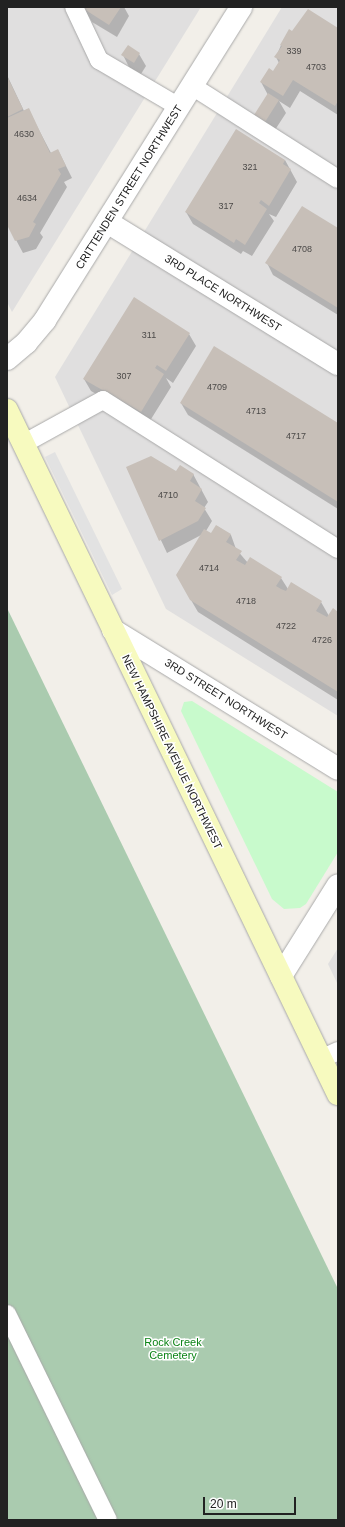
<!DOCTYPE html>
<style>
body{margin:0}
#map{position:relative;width:345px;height:1527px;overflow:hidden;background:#f2efe9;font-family:Helvetica,sans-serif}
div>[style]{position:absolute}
.residential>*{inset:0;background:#e0dfdf}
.cemetery>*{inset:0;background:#aacbaf}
.park>*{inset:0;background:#c8facc}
.parking>*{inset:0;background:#e2e2e2}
.shadow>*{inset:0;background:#0003}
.building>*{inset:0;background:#c7bfb8}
.roads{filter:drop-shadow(0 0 1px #a9a9a9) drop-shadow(0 0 1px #a9a9a9)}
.service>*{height:18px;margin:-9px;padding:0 9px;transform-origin:9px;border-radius:9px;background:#fff}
.minor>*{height:22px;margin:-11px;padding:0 11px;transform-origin:11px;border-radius:11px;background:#fff}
.secondary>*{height:22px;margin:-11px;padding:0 11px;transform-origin:11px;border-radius:11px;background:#f7fabf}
span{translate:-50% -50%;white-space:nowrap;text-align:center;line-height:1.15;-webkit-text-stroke:3px #fff;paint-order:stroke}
.number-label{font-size:9px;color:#4b4948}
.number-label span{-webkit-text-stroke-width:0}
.street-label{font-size:11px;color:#222}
.park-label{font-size:11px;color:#0c8416}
.frame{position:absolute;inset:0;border:8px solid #222;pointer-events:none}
.scale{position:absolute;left:203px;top:1497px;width:93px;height:18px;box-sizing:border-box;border:2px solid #222;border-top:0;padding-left:5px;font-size:12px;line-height:14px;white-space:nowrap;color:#222;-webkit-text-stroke:3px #fff;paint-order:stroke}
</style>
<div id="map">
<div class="residential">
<i style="clip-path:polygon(7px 7px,201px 7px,12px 312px,7px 302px)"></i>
<i style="clip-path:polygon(282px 7px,338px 7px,338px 716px,166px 609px,55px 377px)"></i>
<i style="clip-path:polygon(338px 948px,338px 985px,328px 964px)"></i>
</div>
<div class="cemetery">
<i style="clip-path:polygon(7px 608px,338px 1289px,338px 1520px,7px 1520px)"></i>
</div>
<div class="park">
<i style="clip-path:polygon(192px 701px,338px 792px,338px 852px,306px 904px,300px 908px,284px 909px,272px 899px,181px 711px,184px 702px)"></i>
</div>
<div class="parking">
<i style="clip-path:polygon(55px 452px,122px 589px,112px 595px,45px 457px)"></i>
</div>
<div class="shadow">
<i style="clip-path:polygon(86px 7px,124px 7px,129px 16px,117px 37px,92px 22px,85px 10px)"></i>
<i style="clip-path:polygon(338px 29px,338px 115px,300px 91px,290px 108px,279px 101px,286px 113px,273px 133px,255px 115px,268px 95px,261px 82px,274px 72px,279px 63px,276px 57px,281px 45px,292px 32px)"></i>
<i style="clip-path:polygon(139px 54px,146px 66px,141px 74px,129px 67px,123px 55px)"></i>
<i style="clip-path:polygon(7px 75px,24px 111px,28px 109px,51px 153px,58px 150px,72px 178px,64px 182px,67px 187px,40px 233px,43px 237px,36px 249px,23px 253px,7px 223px)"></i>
<i style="clip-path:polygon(285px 160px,297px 182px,276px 217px,269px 214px,274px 221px,252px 256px,243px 251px,241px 254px,193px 224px,186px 212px)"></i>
<i style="clip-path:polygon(338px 230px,338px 315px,273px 275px,267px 263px)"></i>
<i style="clip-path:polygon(189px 334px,196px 346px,173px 383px,166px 378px,171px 387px,148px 424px,91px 391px,84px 379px)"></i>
<i style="clip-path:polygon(181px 403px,338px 424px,338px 509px,188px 415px)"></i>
<i style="clip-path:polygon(127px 468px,193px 474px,208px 502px,204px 508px,212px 521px,206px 531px,211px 535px,217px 526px,231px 535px,236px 549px,248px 563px,281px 578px,288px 589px,321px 602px,329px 616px,338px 613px,338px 700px,198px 612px,191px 600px,203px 534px,167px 553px)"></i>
</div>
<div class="building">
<i style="clip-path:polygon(85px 7px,121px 7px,109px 25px,84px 9px)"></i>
<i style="clip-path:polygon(308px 9px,338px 28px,338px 101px,335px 106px,293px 80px,283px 96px,260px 82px,269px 68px,273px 71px,280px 60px,274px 57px,282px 46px,280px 45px,289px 29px,292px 31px)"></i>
<i style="clip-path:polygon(128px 45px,140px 53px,134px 63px,121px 55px)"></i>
<i style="clip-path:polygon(7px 76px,23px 109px,7px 117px)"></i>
<i style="clip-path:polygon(268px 93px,279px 100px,265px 122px,254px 115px)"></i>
<i style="clip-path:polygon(29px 108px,50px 153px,58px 149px,66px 166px,58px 169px,61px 174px,33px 222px,36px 224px,29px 237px,15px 241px,7px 225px,7px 118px)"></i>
<i style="clip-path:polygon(236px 129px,285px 160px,283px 164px,291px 169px,269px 206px,261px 200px,259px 203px,267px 209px,245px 245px,236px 239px,234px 243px,185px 212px)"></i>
<i style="clip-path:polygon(302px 206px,338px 228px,338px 308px,265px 263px)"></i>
<i style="clip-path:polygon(134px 297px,190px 333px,166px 371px,157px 365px,155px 368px,164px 374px,141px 412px,83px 379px)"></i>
<i style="clip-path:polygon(214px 346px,338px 423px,338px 502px,180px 403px)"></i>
<i style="clip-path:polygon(151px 456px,176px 471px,180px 465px,194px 474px,190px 481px,202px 489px,195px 501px,206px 508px,198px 521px,159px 541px,126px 467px)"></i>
<i style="clip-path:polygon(216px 525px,231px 534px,226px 542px,242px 551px,236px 560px,245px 565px,250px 557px,282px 577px,276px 586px,281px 589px,286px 591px,291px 582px,322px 601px,316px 611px,327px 617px,333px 608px,338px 612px,338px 692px,190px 600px,176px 575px,204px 529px,211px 533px)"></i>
</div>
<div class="roads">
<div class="service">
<i style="left:74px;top:7px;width:59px;rotate:64.7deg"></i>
<i style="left:99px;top:60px;width:93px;rotate:30.4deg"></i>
<i style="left:192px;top:86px;width:173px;rotate:32.5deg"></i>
<i style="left:23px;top:444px;width:91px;rotate:-28.8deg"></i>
<i style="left:103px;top:400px;width:278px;rotate:32.4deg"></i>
<i style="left:321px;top:1059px;width:19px;rotate:-25deg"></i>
<i style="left:7px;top:1314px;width:229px;rotate:63.9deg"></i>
</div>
<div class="minor">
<i style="left:107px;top:222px;width:271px;rotate:31.6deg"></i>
<i style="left:7px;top:359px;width:25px;rotate:-40deg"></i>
<i style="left:26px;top:343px;width:30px;rotate:-50deg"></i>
<i style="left:45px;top:320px;width:369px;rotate:-57.9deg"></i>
<i style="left:113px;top:630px;width:264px;rotate:31.7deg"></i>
<i style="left:281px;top:976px;width:107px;rotate:-57.9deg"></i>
</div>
<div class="secondary">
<i style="left:7px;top:410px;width:760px;rotate:64.18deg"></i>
</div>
</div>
<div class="number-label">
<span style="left:294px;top:51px">339</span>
<span style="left:316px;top:67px">4703</span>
<span style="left:24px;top:134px">4630</span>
<span style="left:250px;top:167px">321</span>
<span style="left:27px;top:198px">4634</span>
<span style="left:226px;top:206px">317</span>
<span style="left:302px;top:249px">4708</span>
<span style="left:149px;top:335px">311</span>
<span style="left:124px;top:376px">307</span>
<span style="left:217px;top:387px">4709</span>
<span style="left:256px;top:411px">4713</span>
<span style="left:296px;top:436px">4717</span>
<span style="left:168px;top:495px">4710</span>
<span style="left:209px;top:568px">4714</span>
<span style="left:246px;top:601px">4718</span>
<span style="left:286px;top:626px">4722</span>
<span style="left:322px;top:640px">4726</span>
</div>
<div class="street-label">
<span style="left:129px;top:187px;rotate:-58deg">CRITTENDEN STREET NORTHWEST</span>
<span style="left:223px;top:293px;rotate:32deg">3RD PLACE NORTHWEST</span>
<span style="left:226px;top:699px;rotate:32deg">3RD STREET NORTHWEST</span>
<span style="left:172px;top:752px;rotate:64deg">NEW HAMPSHIRE AVENUE NORTHWEST</span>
</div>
<div class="park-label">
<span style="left:173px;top:1349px">Rock Creek<br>Cemetery</span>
</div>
<div class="frame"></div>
<div class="scale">20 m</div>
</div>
